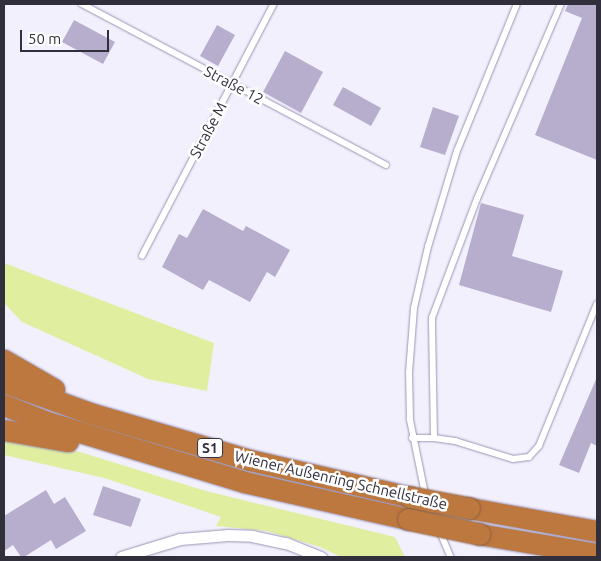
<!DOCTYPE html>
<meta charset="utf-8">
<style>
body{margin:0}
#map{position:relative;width:601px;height:561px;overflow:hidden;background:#f3f0fe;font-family:Ubuntu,sans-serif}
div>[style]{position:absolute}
.green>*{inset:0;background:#e0eea0}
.building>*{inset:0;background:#b7adcc}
.roads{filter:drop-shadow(0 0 1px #9b94b3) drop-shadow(0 0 1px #9b94b3)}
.service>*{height:5.5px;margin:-2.75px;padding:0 2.75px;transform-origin:2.75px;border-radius:2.75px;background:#fff}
.minor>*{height:11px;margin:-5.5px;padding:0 5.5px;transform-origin:5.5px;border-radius:5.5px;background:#fff}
.motorway>*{height:21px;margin:-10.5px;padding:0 10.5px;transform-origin:10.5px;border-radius:10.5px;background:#bd7840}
.bridges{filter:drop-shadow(0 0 1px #8c5e3f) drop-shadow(0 0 1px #8c5e3f)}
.motorway-bridge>*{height:21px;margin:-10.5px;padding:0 10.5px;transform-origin:10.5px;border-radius:10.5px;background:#bd7840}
span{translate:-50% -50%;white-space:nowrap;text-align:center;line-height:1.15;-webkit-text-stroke:5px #fff;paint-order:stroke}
.shield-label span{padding:1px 4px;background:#fff;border:1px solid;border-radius:4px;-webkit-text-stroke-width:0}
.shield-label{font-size:14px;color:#322f3c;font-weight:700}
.street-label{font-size:15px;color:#322f3c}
.frame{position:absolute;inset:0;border:5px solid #322f3c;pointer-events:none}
.scale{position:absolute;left:20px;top:30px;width:89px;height:22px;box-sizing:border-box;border:2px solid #322f3c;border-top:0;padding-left:6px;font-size:15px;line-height:18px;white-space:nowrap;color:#322f3c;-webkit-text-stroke:4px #fff;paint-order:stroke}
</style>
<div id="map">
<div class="green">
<i style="clip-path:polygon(4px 263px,214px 343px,207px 391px,148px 379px,22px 322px,4px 303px)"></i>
<i style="clip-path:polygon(4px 441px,35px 443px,80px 452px,206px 491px,395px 537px,405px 557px,341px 557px,320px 547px,267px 531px,216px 526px,221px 517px,174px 501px,104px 478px,4px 455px)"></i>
</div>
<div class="building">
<i style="clip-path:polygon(568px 4px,597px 4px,597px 160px,535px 135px,582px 18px,565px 11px)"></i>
<i style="clip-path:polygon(74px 20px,115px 42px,103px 64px,62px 42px)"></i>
<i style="clip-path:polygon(217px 25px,235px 35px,218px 66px,200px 56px)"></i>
<i style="clip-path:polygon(285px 51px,323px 72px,301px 113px,263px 92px)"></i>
<i style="clip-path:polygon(343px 87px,381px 108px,371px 126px,333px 105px)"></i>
<i style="clip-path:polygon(433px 107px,459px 116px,445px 155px,420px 147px)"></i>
<i style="clip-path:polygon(481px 203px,524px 215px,512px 256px,563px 271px,551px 312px,459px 285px)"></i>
<i style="clip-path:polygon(203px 209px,243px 231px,246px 226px,290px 250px,275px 277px,267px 272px,250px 302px,209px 280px,203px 290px,162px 267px,179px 234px,187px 238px)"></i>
<i style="clip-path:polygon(597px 377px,597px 446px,591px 443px,579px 473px,559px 465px)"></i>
<i style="clip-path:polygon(103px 486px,141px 499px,131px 527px,93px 515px)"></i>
<i style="clip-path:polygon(46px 490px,54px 504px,65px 497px,86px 531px,56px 549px,51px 540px,24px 557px,21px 557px,13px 545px,4px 551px,4px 516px)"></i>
</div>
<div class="roads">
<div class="service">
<i style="left:82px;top:4px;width:344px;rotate:27.9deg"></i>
<i style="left:142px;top:256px;width:284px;rotate:-62.4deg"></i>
<i style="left:412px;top:438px;width:22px"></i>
<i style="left:434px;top:438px;width:21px;rotate:8deg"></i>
<i style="left:455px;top:441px;width:61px;rotate:17.2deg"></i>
<i style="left:513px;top:459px;width:16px;rotate:-7deg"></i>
<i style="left:529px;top:457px;width:15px;rotate:-48deg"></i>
<i style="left:539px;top:446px;width:153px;rotate:-67.8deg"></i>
<i style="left:434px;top:438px;width:120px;rotate:-91deg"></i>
<i style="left:432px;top:318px;width:127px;rotate:-69.3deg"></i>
<i style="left:477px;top:199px;width:212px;rotate:-66.7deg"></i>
<i style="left:425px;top:494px;width:76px;rotate:-101.5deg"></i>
<i style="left:410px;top:420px;width:47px;rotate:-91.2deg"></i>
<i style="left:409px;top:373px;width:65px;rotate:-85.6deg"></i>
<i style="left:414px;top:308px;width:63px;rotate:-77.1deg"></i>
<i style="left:428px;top:247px;width:100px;rotate:-73.2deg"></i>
<i style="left:457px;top:151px;width:159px;rotate:-67.8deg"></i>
<i style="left:440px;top:531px;width:28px;rotate:67deg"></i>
</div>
<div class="minor">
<i style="left:121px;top:557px;width:62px;rotate:-17deg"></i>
<i style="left:180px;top:539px;width:48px;rotate:-4.8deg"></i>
<i style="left:228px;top:535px;width:24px;rotate:2deg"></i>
<i style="left:252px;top:536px;width:35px;rotate:12deg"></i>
<i style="left:286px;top:543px;width:38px;rotate:22deg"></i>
</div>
<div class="motorway">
<i style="left:4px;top:360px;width:58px;rotate:30.1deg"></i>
<i style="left:4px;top:382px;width:91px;rotate:19.8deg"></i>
<i style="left:90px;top:413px;width:167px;rotate:16.4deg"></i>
<i style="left:250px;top:460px;width:164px;rotate:13deg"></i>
<i style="left:4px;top:405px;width:46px;rotate:21.6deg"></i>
<i style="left:47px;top:422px;width:206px;rotate:16.9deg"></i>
<i style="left:244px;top:482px;width:168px;rotate:12.7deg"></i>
<i style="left:4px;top:430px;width:65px;rotate:9.8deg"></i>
<i style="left:469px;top:508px;width:130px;rotate:10.2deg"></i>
<i style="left:479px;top:534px;width:120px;rotate:9.6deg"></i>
</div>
</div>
<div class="bridges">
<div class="motorway-bridge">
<i style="left:410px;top:497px;width:60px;rotate:10.6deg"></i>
<i style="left:408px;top:519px;width:73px;rotate:11.9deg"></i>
</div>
</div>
<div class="shield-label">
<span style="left:210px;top:448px">S1</span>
</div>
<div class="street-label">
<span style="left:234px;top:85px;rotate:28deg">Straße 12</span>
<span style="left:208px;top:130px;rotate:-62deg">Straße M</span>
<span style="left:341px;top:480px;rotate:13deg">Wiener Außenring Schnellstraße</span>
</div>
<div class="frame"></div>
<div class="scale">50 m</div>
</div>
